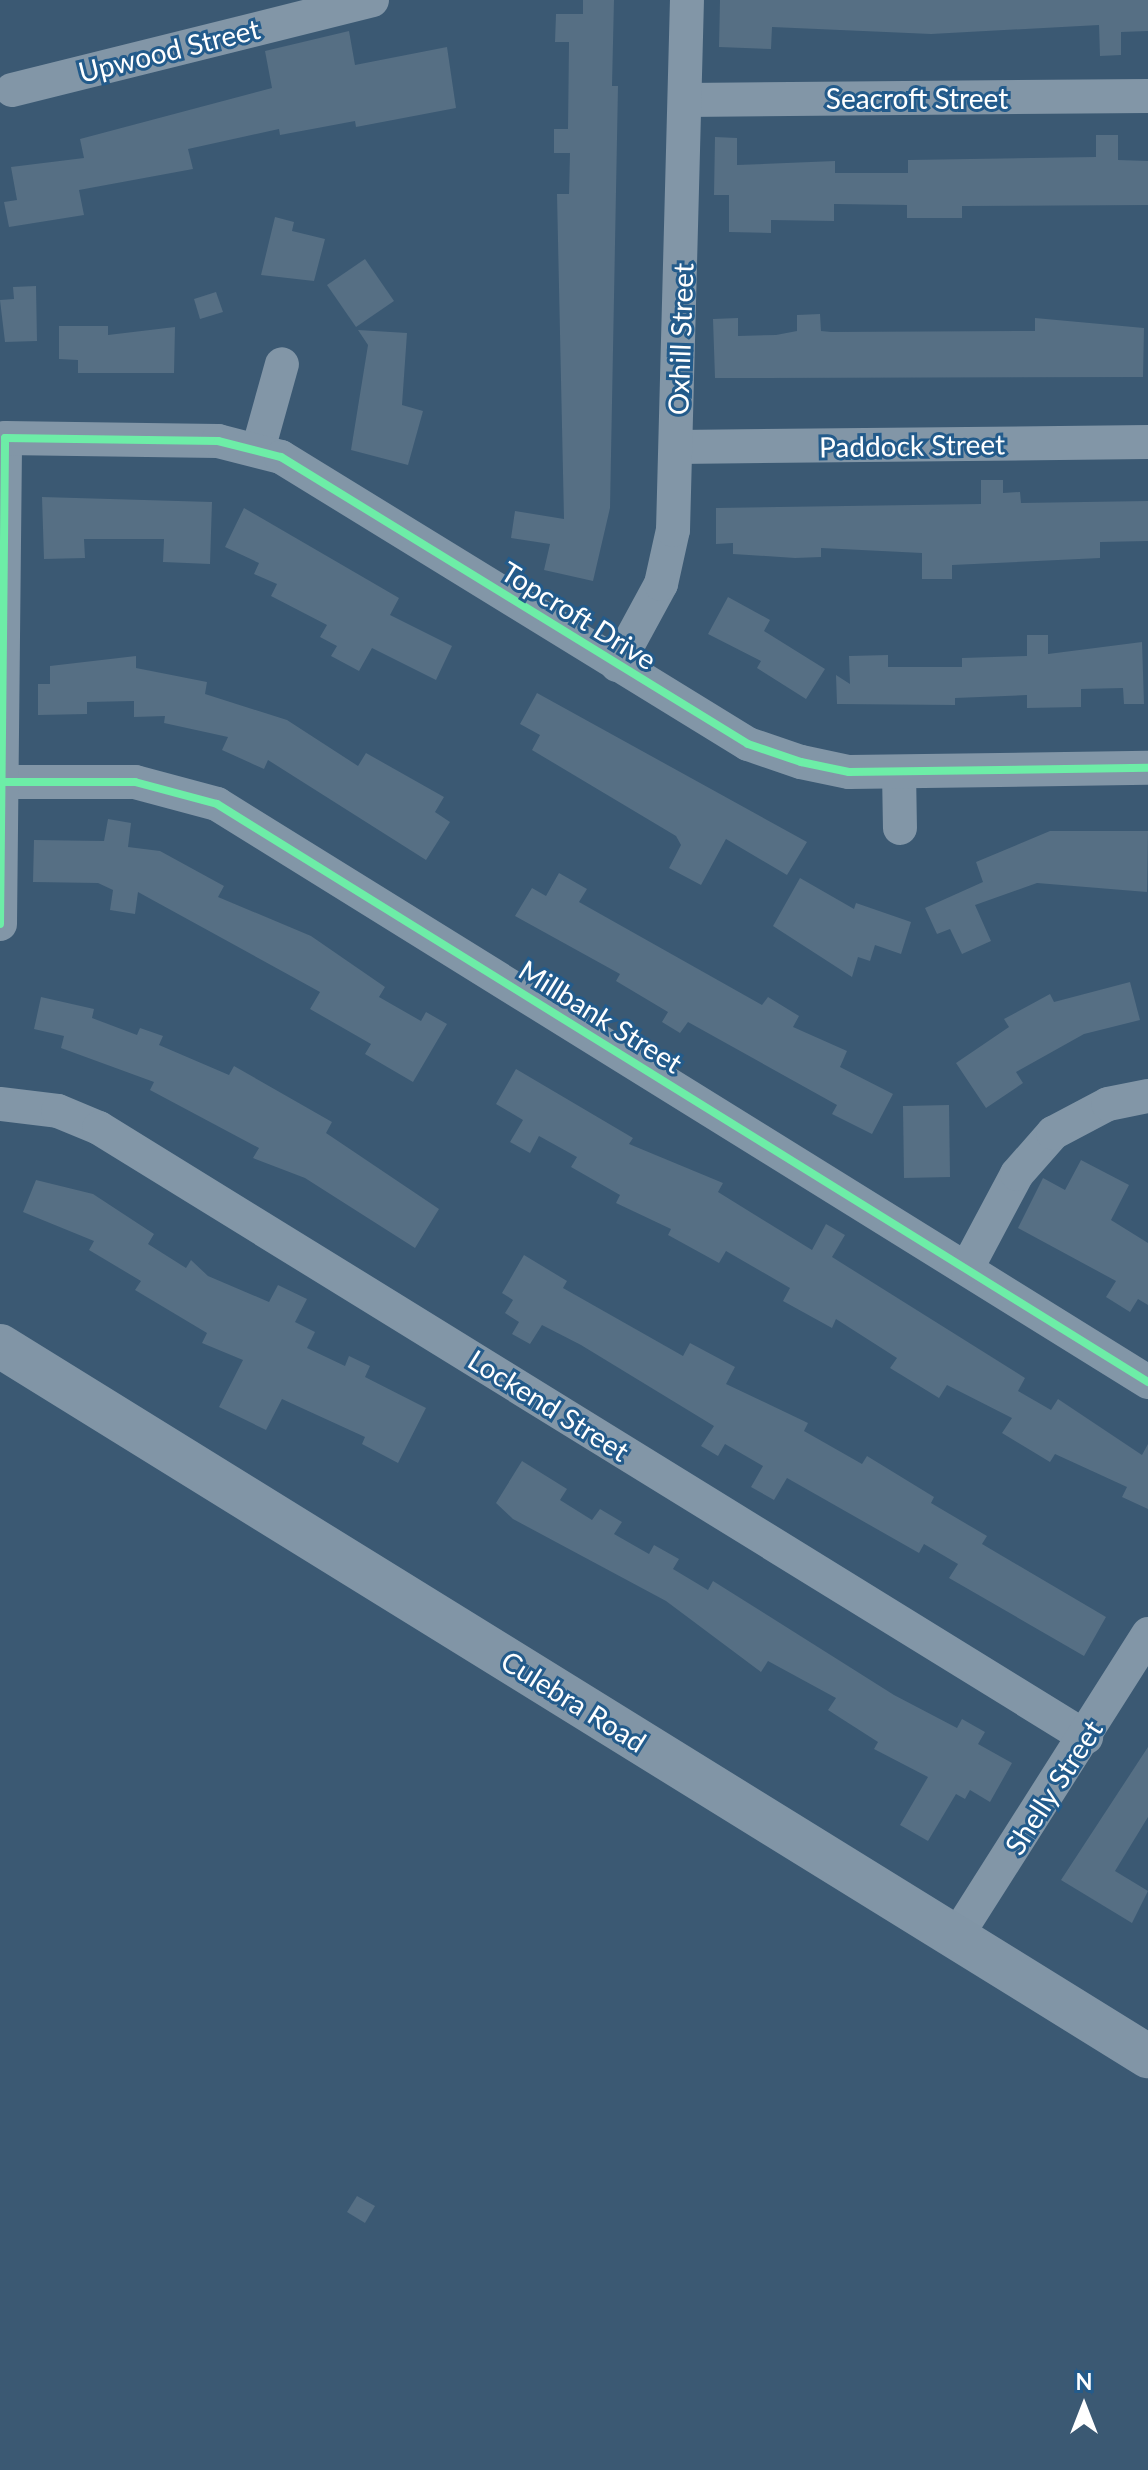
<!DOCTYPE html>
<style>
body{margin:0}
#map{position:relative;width:1148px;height:2470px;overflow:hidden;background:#3b5973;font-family:Lato,sans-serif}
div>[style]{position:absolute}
.building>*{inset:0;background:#566f84}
.minor>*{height:34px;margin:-17px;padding:0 17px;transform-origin:17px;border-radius:17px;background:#8296a7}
.major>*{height:44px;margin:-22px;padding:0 22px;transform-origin:22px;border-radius:22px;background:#8195a6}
.cycleway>*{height:8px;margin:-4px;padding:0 4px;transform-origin:4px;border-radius:4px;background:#6deda7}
span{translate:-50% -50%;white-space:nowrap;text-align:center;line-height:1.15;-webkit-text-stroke:6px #235b8b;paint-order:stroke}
.street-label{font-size:28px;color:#fff}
.north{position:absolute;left:1044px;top:2366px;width:80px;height:80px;-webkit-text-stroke:6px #235b8b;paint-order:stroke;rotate:0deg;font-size:22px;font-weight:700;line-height:32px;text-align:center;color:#fff}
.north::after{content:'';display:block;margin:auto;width:28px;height:36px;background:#fff;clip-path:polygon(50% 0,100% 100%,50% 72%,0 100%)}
</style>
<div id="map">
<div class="building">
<i style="clip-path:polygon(583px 0,614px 0,612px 86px,618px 86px,610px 508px,593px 581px,544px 570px,550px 544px,511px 538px,515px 511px,564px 519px,557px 194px,569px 194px,570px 153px,554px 153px,554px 129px,568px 129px,569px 42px,555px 42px,556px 14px,583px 14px)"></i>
<i style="clip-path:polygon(720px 0,1148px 0,1148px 31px,1121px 32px,1121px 55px,1100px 56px,1099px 25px,931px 34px,772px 27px,771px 49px,719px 47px)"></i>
<i style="clip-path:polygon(349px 31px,355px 65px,447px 47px,456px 108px,356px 127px,355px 121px,280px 135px,279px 129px,188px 149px,193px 169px,79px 190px,84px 215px,9px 227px,4px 202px,17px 200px,11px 167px,84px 158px,80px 139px,272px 88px,265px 51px)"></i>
<i style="clip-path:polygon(1096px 135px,1118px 135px,1118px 160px,1148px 161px,1148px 205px,962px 206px,962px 218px,907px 218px,907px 205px,834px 204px,834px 221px,771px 220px,771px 233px,729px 232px,729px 195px,714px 195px,715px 137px,737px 138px,737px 165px,835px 161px,835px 173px,908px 173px,908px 160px,1096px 157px)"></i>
<i style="clip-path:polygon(275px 217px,294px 222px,292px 231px,325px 239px,314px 281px,261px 275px)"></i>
<i style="clip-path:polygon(365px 259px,394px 301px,356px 327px,327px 285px)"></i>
<i style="clip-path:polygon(36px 286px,37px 341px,5px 342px,0 300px,14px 299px,13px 287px)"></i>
<i style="clip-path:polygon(216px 292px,223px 312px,200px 319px,194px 299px)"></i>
<i style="clip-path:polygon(820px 314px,821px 331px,831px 332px,1035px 331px,1035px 318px,1144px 328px,1143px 377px,715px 378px,713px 319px,738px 318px,738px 336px,776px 335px,797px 331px,797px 315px)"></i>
<i style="clip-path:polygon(59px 326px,108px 326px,108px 335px,175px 327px,174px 373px,78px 373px,78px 360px,59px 359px)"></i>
<i style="clip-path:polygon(358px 330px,407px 333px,402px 405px,423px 411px,408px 465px,351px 450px,368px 345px)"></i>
<i style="clip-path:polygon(981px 480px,1003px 480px,1003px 493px,1020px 492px,1021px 503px,1148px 501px,1148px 541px,1100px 542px,1100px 558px,952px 565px,952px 579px,922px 579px,922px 553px,821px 548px,821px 557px,795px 558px,733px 554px,733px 543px,716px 544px,716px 508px,981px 504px)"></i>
<i style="clip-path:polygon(42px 497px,212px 502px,210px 564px,163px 562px,164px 539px,84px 539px,85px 558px,44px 559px)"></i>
<i style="clip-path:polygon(244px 508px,399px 598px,390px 615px,452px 646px,436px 680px,372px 648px,359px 671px,331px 656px,337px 646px,320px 637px,327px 625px,271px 596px,277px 584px,254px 574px,259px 563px,225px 547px)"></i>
<i style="clip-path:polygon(728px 597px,770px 620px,764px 631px,825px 669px,806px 699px,757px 668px,761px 661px,708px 634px)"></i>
<i style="clip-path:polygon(1027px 635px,1048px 635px,1048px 654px,1142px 642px,1144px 704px,1124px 704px,1123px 688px,1081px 689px,1081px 707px,1027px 708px,1027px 695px,955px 698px,955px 705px,837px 704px,836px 675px,850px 684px,849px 656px,888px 655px,888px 667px,962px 667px,962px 658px,1027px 656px)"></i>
<i style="clip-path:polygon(136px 656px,136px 668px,207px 682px,205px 694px,287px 720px,358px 766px,366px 753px,444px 797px,435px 812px,450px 822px,426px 860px,268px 760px,264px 769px,222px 750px,228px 737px,164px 723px,165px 716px,134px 717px,134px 701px,87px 702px,87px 714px,38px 715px,38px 684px,50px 684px,50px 666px)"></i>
<i style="clip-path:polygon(537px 693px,807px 842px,787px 875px,726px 839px,701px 885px,669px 868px,681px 845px,676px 836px,532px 750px,540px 735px,520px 724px)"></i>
<i style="clip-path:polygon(108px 819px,131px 823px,128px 847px,160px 851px,224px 886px,218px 897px,311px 936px,385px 987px,379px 997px,421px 1021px,426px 1012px,447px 1024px,413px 1082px,365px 1054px,371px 1044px,310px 1009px,320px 992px,138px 892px,135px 914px,110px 910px,113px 890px,98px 883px,33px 882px,34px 840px,104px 841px)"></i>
<i style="clip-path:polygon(1050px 831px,1148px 831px,1147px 892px,1037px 883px,975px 905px,991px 941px,962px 954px,950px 929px,937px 934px,925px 908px,983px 882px,976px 862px)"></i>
<i style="clip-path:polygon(559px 873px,587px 889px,579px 902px,762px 1005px,768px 997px,799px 1016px,793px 1027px,847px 1051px,840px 1067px,893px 1094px,872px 1134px,832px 1114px,837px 1105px,688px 1022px,680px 1033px,662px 1022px,668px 1012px,616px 981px,620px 974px,515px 916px,532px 888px,546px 896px)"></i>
<i style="clip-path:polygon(800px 878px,854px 909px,856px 903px,911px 922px,901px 954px,875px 945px,870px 961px,858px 957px,852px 977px,773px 926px)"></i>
<i style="clip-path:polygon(1130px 982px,1140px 1020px,1084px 1034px,1016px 1072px,1023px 1083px,986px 1108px,956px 1063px,1009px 1027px,1004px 1019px,1050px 994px,1054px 1002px)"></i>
<i style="clip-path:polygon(41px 997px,94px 1009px,92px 1018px,137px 1035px,140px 1028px,163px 1036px,159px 1045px,229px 1075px,234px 1066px,332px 1122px,326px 1133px,439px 1209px,415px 1248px,305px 1178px,253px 1158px,259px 1148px,150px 1090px,154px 1082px,61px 1048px,64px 1036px,34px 1029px)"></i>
<i style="clip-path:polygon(516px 1069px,633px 1138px,629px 1144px,723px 1183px,718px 1192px,812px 1250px,826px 1224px,845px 1235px,832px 1257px,1025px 1378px,1018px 1391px,1051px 1410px,1058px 1399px,1142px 1455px,1148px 1444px,1148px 1509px,1122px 1497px,1127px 1487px,1055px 1454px,1050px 1462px,1002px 1433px,1012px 1418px,947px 1385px,939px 1398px,890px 1368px,897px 1358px,836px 1319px,832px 1328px,783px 1301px,790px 1288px,726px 1251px,719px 1263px,668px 1235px,671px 1229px,616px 1203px,620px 1195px,571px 1167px,577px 1157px,539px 1136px,530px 1153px,510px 1142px,523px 1120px,496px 1104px)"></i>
<i style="clip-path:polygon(949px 1105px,950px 1177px,904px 1178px,903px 1106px)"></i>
<i style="clip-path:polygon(1081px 1160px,1129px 1185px,1111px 1220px,1148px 1243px,1148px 1305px,1138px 1299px,1130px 1312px,1106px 1297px,1116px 1281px,1018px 1228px,1043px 1178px,1065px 1190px)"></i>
<i style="clip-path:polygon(36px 1180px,93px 1194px,154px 1234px,148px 1244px,186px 1268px,191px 1260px,208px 1276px,269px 1302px,278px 1285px,307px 1299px,295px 1322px,315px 1332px,307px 1348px,345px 1366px,349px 1356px,370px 1366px,365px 1377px,426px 1408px,398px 1463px,362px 1444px,365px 1437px,282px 1399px,266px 1430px,219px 1407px,243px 1360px,202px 1343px,207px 1333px,135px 1290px,141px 1281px,89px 1250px,94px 1241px,23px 1212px)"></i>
<i style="clip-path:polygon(524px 1255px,567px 1281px,563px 1288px,683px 1356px,690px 1343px,735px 1367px,726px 1384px,808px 1423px,804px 1431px,862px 1464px,867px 1456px,934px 1497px,931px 1503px,987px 1536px,982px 1544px,1106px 1617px,1084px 1656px,949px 1578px,958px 1564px,924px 1544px,919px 1553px,787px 1478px,774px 1500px,751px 1487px,763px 1466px,725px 1444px,718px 1456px,701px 1446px,714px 1426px,581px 1345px,542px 1325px,530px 1344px,512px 1334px,519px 1322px,505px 1313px,513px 1300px,502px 1293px)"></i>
<i style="clip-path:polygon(522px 1461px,567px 1489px,560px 1500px,592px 1520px,600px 1509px,622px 1522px,614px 1534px,649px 1554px,654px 1545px,679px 1559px,673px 1569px,708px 1590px,713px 1581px,894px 1695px,957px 1728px,962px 1719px,985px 1732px,978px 1744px,1012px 1763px,990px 1802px,970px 1790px,965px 1799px,956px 1794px,928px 1841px,900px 1825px,928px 1777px,874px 1749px,878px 1742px,828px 1710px,836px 1698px,768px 1661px,761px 1672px,666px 1601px,513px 1519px,496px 1503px)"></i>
<i style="clip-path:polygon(1148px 1747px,1148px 1817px,1115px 1871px,1148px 1891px,1132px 1923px,1061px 1880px)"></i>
<i style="clip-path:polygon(357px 2196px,375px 2206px,365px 2223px,347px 2212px)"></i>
</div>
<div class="minor">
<i style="left:12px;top:90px;width:371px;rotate:-14deg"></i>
<i style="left:686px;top:100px;width:462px;rotate:-0.5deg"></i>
<i style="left:677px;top:447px;width:471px;rotate:-0.6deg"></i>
<i style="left:258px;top:450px;width:89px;rotate:-74.4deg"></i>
<i style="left:617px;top:665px;width:92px;rotate:-61.5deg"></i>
<i style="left:661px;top:584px;width:55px;rotate:-77.5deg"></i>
<i style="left:673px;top:530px;width:530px;rotate:-88.49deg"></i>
<i style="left:899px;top:772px;width:56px;rotate:89deg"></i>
<i style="left:1px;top:782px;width:134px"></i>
<i style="left:135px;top:782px;width:85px;rotate:15deg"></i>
<i style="left:217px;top:804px;width:1096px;rotate:31.83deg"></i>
<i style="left:0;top:924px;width:486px;rotate:-89.4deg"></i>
<i style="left:5px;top:438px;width:213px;rotate:0.8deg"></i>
<i style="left:218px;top:441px;width:65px;rotate:14.3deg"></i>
<i style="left:281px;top:457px;width:548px;rotate:31.57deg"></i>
<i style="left:748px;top:744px;width:56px;rotate:18.8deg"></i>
<i style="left:801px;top:762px;width:49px;rotate:11.8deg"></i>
<i style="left:849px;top:772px;width:299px;rotate:-0.8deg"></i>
<i style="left:0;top:1104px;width:58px;rotate:6.9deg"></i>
<i style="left:58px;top:1111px;width:44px;rotate:22.5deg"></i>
<i style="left:99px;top:1128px;width:1160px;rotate:31.68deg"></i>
<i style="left:967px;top:1268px;width:106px;rotate:-62deg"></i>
<i style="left:1017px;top:1174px;width:55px;rotate:-48.7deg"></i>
<i style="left:1053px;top:1133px;width:62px;rotate:-27.8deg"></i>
<i style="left:1108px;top:1104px;width:41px;rotate:-11.3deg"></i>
<i style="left:956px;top:1937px;width:359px;rotate:-57.6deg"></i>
</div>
<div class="major">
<i style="left:0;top:1346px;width:1350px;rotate:31.74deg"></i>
</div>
<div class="cycleway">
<i style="left:1px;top:782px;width:134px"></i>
<i style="left:135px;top:782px;width:85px;rotate:15deg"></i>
<i style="left:217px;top:804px;width:1096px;rotate:31.83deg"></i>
<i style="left:0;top:924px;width:486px;rotate:-89.4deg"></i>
<i style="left:5px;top:438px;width:213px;rotate:0.8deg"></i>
<i style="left:218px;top:441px;width:65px;rotate:14.3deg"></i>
<i style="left:281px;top:457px;width:548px;rotate:31.57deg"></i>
<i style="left:748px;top:744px;width:56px;rotate:18.8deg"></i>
<i style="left:801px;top:762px;width:49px;rotate:11.8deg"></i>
<i style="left:849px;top:772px;width:299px;rotate:-0.8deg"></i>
</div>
<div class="street-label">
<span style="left:169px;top:50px;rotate:-14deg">Upwood Street</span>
<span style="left:917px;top:98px">Seacroft Street</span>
<span style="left:680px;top:339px;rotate:-88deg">Oxhill Street</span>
<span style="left:912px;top:445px;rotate:-1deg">Paddock Street</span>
<span style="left:579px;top:615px;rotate:32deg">Topcroft Drive</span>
<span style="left:601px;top:1016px;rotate:32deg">Millbank Street</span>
<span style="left:549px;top:1405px;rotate:32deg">Lockend Street</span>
<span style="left:574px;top:1701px;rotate:32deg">Culebra Road</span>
<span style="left:1053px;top:1787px;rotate:-57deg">Shelly Street</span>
</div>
<div class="north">N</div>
</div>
